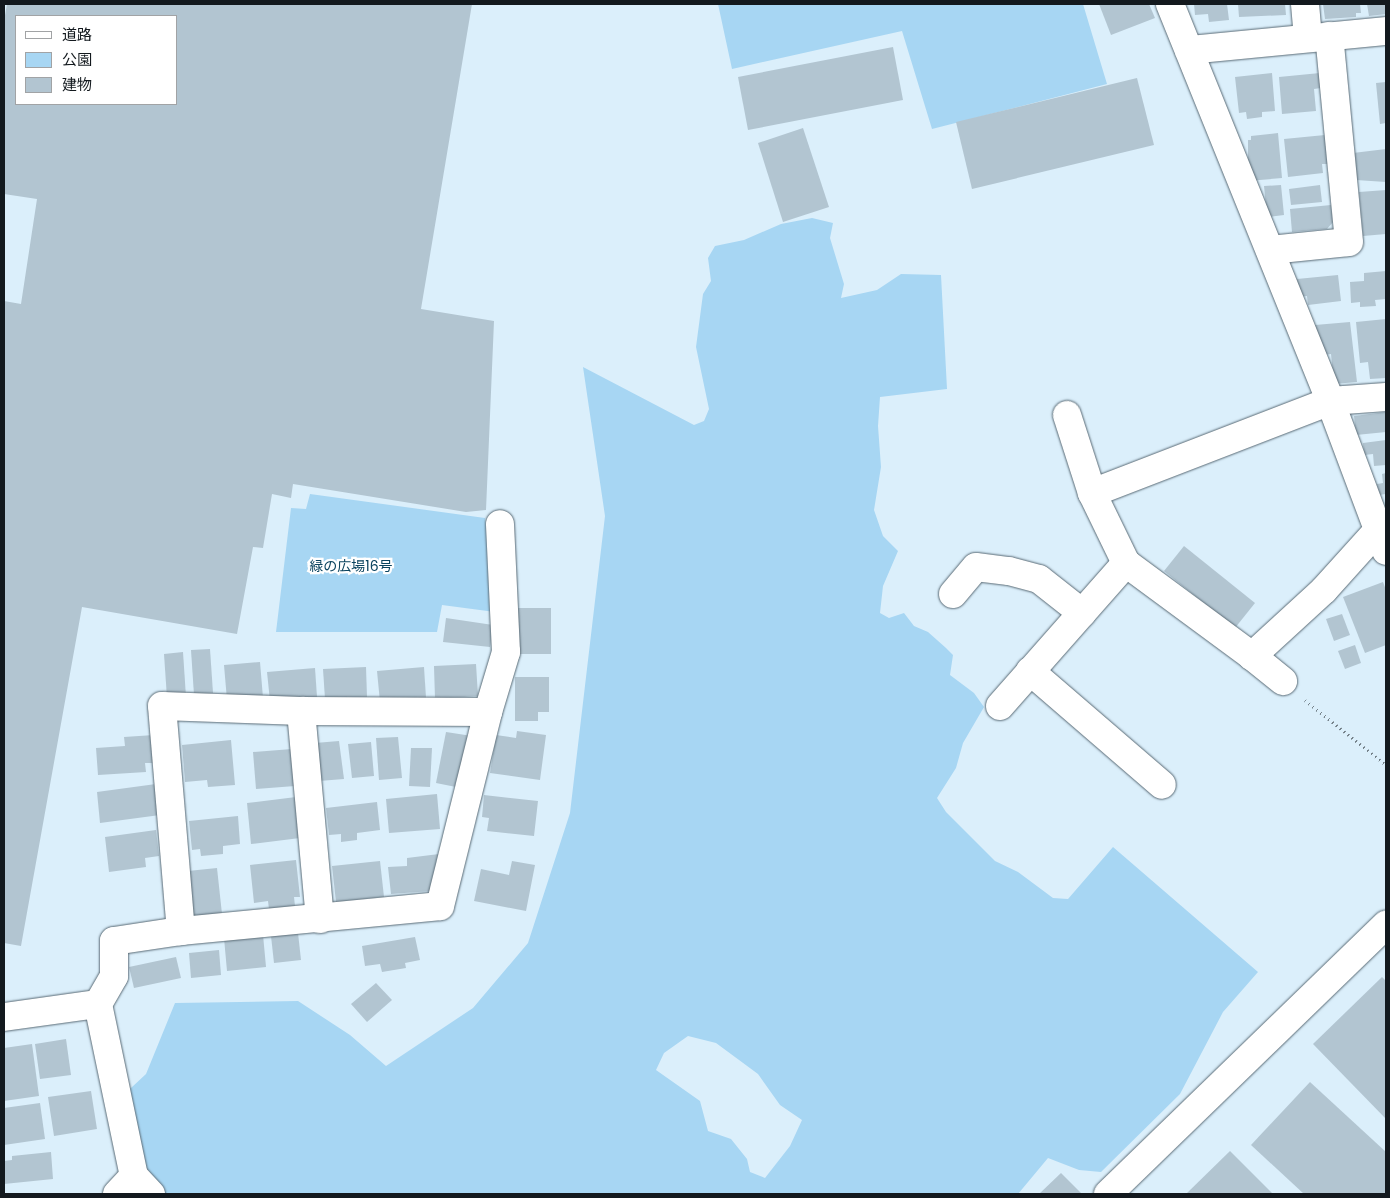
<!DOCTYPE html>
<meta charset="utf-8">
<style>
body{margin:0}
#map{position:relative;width:1390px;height:1198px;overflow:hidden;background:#dbeffb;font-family:Poppins,"Noto Sans JP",sans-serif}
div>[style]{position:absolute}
.green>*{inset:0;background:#a7d6f3}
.building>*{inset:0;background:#b2c5d1}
.path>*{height:3px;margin-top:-1.5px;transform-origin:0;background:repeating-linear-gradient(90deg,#75828a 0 1px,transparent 0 5px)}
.roads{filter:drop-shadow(0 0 1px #596a75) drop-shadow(0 0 1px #596a75)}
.minor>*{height:28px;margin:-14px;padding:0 14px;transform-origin:14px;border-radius:14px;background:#fff}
span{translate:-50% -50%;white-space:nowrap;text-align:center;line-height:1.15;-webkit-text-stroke:4.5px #fff;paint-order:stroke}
.park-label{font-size:14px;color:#0a435e}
.frame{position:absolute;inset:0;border:5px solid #13191e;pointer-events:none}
.legend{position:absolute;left:15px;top:15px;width:162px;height:90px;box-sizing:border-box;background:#fff;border:1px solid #a1a3a5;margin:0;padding:6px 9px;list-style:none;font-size:15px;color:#13191e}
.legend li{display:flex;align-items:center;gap:10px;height:25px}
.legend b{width:25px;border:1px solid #a1a3a5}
</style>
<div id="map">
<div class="green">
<i style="clip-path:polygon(718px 4px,1083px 4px,1107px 84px,932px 129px,902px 31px,732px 69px)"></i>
<i style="clip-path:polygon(evenodd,812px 218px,833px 223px,830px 238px,844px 284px,841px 298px,877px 290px,901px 274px,941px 275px,947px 389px,880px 397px,878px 426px,881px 467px,874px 510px,883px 536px,898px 551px,883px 586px,880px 613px,889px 618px,904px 613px,914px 626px,928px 632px,946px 648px,953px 655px,950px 675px,974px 693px,984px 707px,963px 743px,956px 768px,937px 798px,946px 812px,995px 861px,1018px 872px,1053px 898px,1068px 899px,1113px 847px,1258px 972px,1223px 1012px,1180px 1094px,1101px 1172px,1079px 1170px,1048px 1158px,1018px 1194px,129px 1194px,117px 1101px,146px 1074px,175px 1003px,298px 1001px,350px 1035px,386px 1066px,473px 1008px,528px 943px,570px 813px,605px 516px,583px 367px,694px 425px,704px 421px,709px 409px,696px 347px,703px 294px,711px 281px,708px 258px,715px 246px,744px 240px,781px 224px,812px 218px,688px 1036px,716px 1043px,758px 1074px,780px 1105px,802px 1120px,790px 1146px,765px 1178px,750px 1172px,747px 1159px,731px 1139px,708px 1131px,700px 1101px,656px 1070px,664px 1053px,688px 1036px)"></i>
<i style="clip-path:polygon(310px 494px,485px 518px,495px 612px,442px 605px,437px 632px,276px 632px,291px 508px,306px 509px)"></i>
</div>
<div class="building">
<i style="clip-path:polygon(evenodd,7px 4px,472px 4px,421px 309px,494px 321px,486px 510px,466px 512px,293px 484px,291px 498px,272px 494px,263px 548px,253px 547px,237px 634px,82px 607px,21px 946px,4px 943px,4px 301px,21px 304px,37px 199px,4px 194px,4px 21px,7px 4px,16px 16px,176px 16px,176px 104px,16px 104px,16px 16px)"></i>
<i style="clip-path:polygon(1099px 4px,1149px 4px,1155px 18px,1111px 35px)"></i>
<i style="clip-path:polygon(1194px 4px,1227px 4px,1229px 20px,1209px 22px,1208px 14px,1195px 15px)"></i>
<i style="clip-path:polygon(1238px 4px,1285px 4px,1286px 15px,1239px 17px)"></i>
<i style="clip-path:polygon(1323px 4px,1360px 4px,1361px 13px,1356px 13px,1356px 17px,1325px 19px)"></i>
<i style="clip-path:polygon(1367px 4px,1386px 4px,1386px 14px,1369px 16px)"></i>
<i style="clip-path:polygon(893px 47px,903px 100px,748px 130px,738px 77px)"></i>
<i style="clip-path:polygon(1272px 73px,1275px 111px,1262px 112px,1262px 117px,1247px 119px,1246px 112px,1239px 113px,1235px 77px)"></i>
<i style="clip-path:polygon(1320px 73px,1321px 88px,1314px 89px,1316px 111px,1282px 114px,1279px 77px)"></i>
<i style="clip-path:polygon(1137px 78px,1154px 145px,972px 189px,956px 122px)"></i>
<i style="clip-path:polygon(1386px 82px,1386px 123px,1380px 124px,1376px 83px)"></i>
<i style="clip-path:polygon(803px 128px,829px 207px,783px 222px,758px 143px)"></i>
<i style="clip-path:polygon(1278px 133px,1282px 178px,1248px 181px,1248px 140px,1251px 140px,1251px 136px)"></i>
<i style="clip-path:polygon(1325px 135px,1328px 164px,1322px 164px,1323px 173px,1288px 177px,1284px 139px)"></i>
<i style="clip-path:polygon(1386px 149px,1386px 182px,1356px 180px,1353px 153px)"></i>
<i style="clip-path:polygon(1281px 185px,1284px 215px,1267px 217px,1264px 186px)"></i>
<i style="clip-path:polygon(1320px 185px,1322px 202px,1291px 205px,1289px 189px)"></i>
<i style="clip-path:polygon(1386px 190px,1386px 234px,1363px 236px,1359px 192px)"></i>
<i style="clip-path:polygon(1331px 205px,1333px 222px,1327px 229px,1292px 232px,1290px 209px)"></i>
<i style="clip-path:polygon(1386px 271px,1386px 299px,1375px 300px,1376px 306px,1360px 307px,1360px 302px,1351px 303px,1350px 282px,1364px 281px,1364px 273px)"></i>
<i style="clip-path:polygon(1338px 275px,1341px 301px,1308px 305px,1307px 296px,1298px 297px,1297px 279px)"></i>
<i style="clip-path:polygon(1386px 319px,1386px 378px,1370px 379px,1368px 362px,1360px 363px,1356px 322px)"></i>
<i style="clip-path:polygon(1350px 322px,1357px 382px,1334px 384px,1331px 354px,1323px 355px,1315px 325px)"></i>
<i style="clip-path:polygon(1386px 412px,1386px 432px,1356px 435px,1354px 416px)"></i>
<i style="clip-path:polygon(1386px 440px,1386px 465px,1374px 466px,1373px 454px,1364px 455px,1363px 443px)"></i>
<i style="clip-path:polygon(1386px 473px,1386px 494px,1378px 495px,1377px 484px,1383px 483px,1382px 474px)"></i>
<i style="clip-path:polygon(1184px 546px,1255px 603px,1235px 628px,1164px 571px)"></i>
<i style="clip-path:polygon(1383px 582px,1386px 590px,1386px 645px,1365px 653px,1343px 597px)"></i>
<i style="clip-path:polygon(515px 608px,551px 608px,551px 654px,516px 654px)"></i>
<i style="clip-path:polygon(1342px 614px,1350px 635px,1334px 641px,1326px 619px)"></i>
<i style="clip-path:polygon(446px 618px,493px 625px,490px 647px,443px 642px)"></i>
<i style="clip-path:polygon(1355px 645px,1361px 663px,1345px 669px,1338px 651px)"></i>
<i style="clip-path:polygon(210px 649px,213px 693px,194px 695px,191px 650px)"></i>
<i style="clip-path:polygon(183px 652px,186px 697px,167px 698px,164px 654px)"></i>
<i style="clip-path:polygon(260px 662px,263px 698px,227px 700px,224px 665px)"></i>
<i style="clip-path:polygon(476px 664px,478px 696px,435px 699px,434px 666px)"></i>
<i style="clip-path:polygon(366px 667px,367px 697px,325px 699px,323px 669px)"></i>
<i style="clip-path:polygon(424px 667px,426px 698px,380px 702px,377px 671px)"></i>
<i style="clip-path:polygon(315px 668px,317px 697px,270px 701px,267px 672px)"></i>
<i style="clip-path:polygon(515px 677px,549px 677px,549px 712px,538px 712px,538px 721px,515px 721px)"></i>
<i style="clip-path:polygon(517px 731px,546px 735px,540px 780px,490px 773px,496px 735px,516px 738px)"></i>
<i style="clip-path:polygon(446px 732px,472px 736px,461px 788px,436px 783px)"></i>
<i style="clip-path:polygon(154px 735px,156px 763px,145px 763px,146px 772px,98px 775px,96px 748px,125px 746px,124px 737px)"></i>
<i style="clip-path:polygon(398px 737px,402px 778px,379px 780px,376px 738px)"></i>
<i style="clip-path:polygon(231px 740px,235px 785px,208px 787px,207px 780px,185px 782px,182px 745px)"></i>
<i style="clip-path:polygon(339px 741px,344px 779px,319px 781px,315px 743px)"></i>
<i style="clip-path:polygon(371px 742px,374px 776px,352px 778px,348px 744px)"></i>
<i style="clip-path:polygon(411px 748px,432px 748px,430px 787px,409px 786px)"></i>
<i style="clip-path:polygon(292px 749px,295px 786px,256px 789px,253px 752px)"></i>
<i style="clip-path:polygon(156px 784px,160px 815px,100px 823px,97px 792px)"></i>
<i style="clip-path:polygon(437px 794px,440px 829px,389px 833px,386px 799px)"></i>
<i style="clip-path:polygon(484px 795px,538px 801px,534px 836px,487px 831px,489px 818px,482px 817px)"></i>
<i style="clip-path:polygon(296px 797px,300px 838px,251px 844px,247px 803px)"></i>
<i style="clip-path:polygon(377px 802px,380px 830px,357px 833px,357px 840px,341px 842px,341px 834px,329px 835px,326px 808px)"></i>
<i style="clip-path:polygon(238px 816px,240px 844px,223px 846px,223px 854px,201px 856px,200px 849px,192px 850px,189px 821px)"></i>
<i style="clip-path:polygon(156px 830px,159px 856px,145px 858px,146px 867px,109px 872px,105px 837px)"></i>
<i style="clip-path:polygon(439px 854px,431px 891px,391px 894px,388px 867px,407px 866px,407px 858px)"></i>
<i style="clip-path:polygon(296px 860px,300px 897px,294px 897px,295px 906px,269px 909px,268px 901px,254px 903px,250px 865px)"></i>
<i style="clip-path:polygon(380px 861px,384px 897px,336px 902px,332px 866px)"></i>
<i style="clip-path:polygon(512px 861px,535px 865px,526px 911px,474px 901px,481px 869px,509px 875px)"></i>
<i style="clip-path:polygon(217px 868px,222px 914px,193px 916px,188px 871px)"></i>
<i style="clip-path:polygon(298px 933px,301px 960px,274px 963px,271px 936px)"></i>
<i style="clip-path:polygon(263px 935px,266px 967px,227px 971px,224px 938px)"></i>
<i style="clip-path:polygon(415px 937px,420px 960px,405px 963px,406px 968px,382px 972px,380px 964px,365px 966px,362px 946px)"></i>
<i style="clip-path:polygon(219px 950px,221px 975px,191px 978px,189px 953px)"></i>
<i style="clip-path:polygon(176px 957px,181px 978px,134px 988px,129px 967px)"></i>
<i style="clip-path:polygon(1382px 977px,1386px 981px,1386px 1119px,1313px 1044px)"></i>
<i style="clip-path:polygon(376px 983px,392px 1000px,367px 1022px,351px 1004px)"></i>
<i style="clip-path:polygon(66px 1039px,71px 1075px,40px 1079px,35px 1044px)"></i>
<i style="clip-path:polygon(32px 1044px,39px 1096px,4px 1101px,4px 1048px)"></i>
<i style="clip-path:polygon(1310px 1082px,1386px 1152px,1386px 1194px,1304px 1194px,1251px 1145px)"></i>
<i style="clip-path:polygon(91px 1091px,97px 1129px,54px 1136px,48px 1097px)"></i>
<i style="clip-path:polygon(40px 1103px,45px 1139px,4px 1145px,4px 1108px)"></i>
<i style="clip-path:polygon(1230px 1151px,1273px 1194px,1186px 1194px)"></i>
<i style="clip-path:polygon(51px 1152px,53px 1179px,4px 1184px,4px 1161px,12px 1160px,12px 1156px)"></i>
<i style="clip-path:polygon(1061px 1173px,1082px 1194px,1039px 1194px)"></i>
</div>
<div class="path">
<i style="left:1305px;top:700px;width:104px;rotate:38.7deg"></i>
</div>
<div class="roads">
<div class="minor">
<i style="left:1170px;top:4px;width:428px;rotate:68deg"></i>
<i style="left:1330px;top:401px;width:160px;rotate:69.5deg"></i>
<i style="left:1305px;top:4px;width:34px;rotate:85deg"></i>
<i style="left:1189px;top:50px;width:198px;rotate:-5.5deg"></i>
<i style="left:1270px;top:250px;width:79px;rotate:-5.8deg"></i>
<i style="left:1349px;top:242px;width:207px;rotate:-95.5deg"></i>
<i style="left:1067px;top:415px;width:82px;rotate:72.2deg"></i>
<i style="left:1378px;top:530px;width:81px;rotate:132deg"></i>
<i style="left:1324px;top:590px;width:98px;rotate:137.5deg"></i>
<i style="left:1252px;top:656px;width:157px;rotate:-143.6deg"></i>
<i style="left:1126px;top:563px;width:78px;rotate:-115.9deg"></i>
<i style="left:1092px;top:493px;width:255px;rotate:-21.1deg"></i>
<i style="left:1330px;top:401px;width:56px;rotate:-4.1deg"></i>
<i style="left:953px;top:594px;width:35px;rotate:-50deg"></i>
<i style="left:976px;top:567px;width:33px;rotate:7deg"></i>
<i style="left:1009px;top:571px;width:31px;rotate:15deg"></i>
<i style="left:1039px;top:579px;width:55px;rotate:38.3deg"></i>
<i style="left:1252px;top:656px;width:40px;rotate:39deg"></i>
<i style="left:1030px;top:671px;width:174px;rotate:40.8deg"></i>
<i style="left:1000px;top:706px;width:191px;rotate:-48.6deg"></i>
<i style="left:301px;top:711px;width:209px;rotate:84.8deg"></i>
<i style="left:488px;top:712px;width:63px;rotate:-73.3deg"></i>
<i style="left:506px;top:652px;width:128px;rotate:-92.7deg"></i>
<i style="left:98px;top:1004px;width:176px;rotate:78.2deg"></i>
<i style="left:134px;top:1176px;width:25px;rotate:47deg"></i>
<i style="left:4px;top:1017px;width:95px;rotate:-7.9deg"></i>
<i style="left:98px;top:1004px;width:32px;rotate:-60deg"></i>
<i style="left:114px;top:976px;width:35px;rotate:-90deg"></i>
<i style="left:114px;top:941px;width:68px;rotate:-8.5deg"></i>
<i style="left:181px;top:931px;width:260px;rotate:-5.5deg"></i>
<i style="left:440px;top:906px;width:200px;rotate:-76.1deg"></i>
<i style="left:488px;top:712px;width:187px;rotate:-179.7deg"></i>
<i style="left:301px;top:711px;width:139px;rotate:-177.9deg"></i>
<i style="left:162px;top:706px;width:226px;rotate:85.2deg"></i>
<i style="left:117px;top:1194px;width:25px;rotate:-47deg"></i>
<i style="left:1108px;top:1194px;width:387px;rotate:-44.1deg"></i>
</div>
</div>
<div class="park-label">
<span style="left:351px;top:566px">緑の広場16号</span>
</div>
<div class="frame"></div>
<ul class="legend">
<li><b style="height:6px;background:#fff"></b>道路</li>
<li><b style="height:14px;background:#a7d6f3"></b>公園</li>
<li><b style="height:14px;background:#b2c5d1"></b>建物</li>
</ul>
</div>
